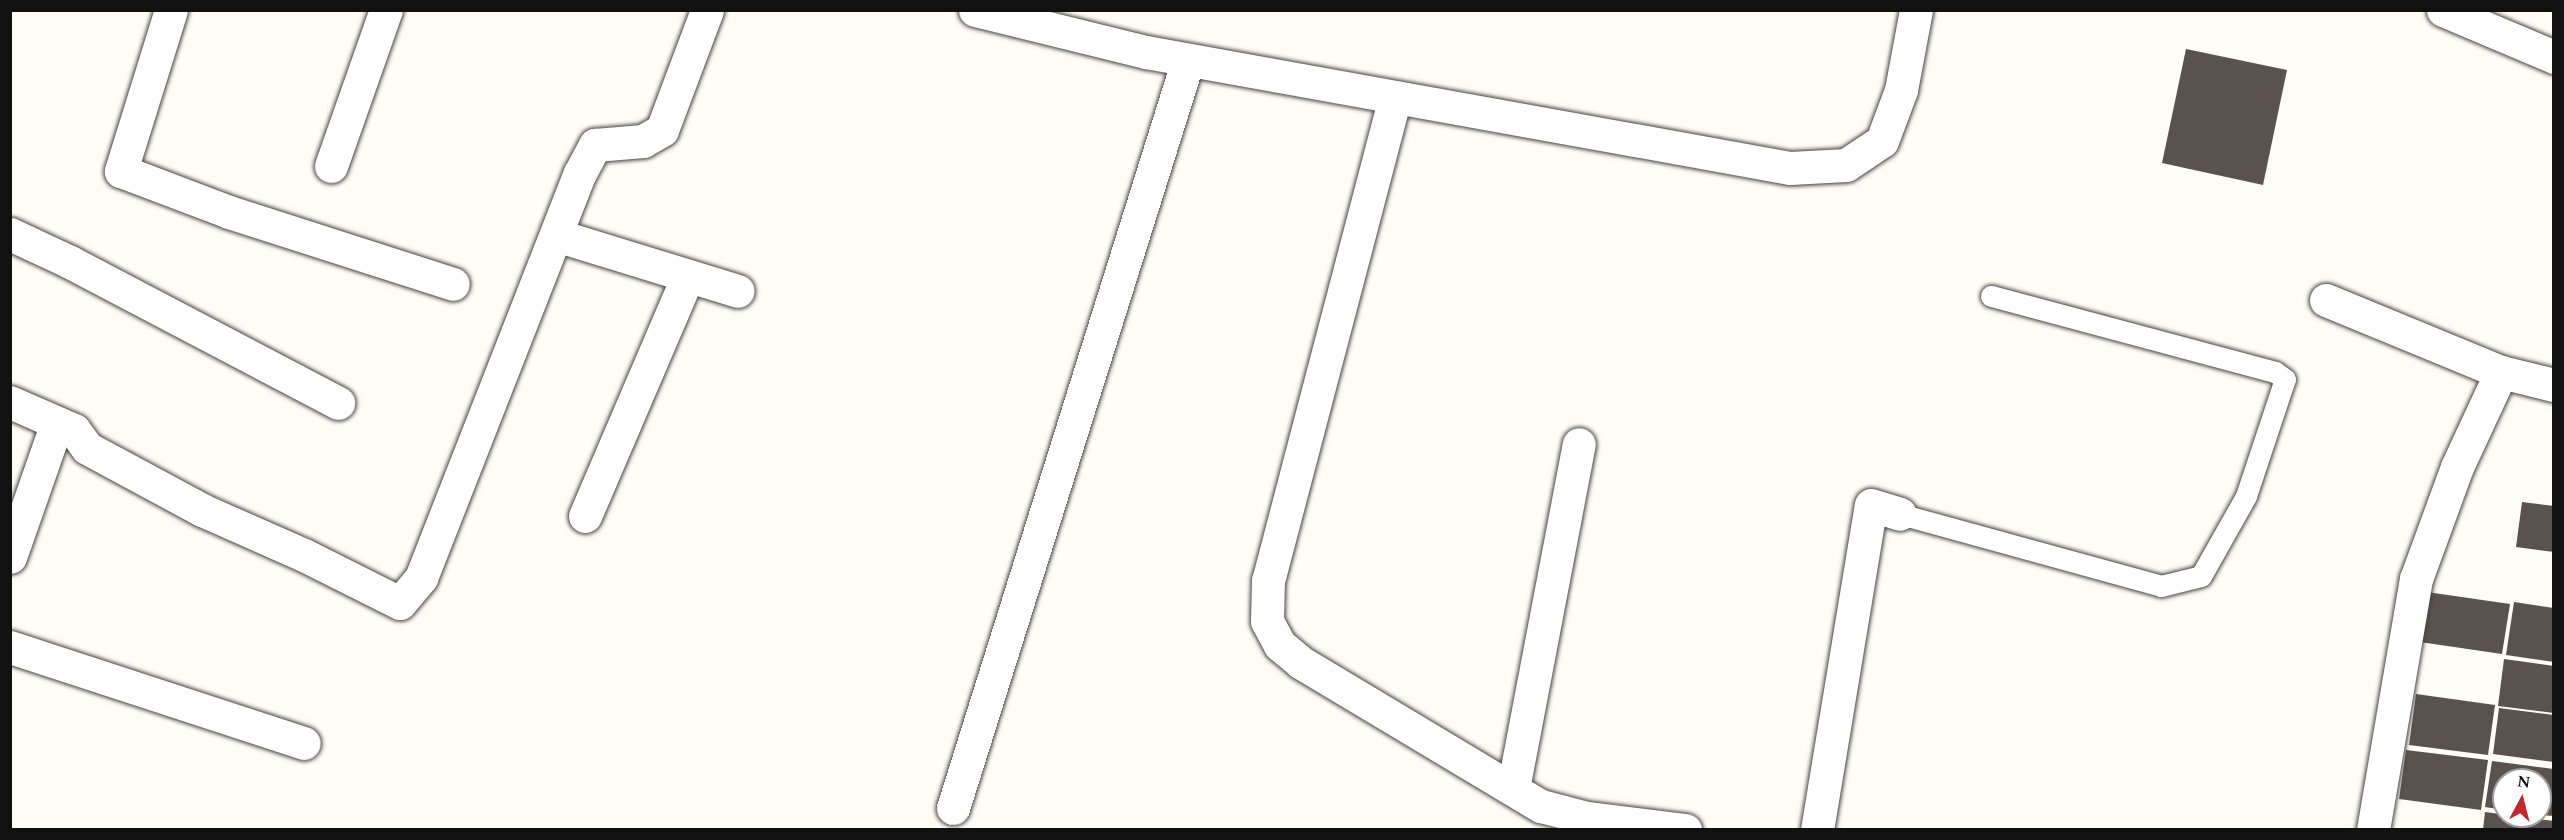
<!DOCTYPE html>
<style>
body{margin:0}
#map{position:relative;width:2564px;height:840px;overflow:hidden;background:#fffdf5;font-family:Spectral,serif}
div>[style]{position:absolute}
.building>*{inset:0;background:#5a524d}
.roads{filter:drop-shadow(0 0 2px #444) drop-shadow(0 0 2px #444)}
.lane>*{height:21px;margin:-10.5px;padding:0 10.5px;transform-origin:10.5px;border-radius:10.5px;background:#fff}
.street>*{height:33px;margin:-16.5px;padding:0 16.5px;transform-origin:16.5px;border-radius:16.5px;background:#fff}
span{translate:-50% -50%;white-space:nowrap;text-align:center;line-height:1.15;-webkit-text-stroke:6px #fff;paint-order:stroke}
.frame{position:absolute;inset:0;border:12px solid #111;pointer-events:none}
.north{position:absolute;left:2492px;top:768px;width:60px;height:60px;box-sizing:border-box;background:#fff;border:2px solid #a0a0a0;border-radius:50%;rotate:7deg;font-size:16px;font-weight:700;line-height:24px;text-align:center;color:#111}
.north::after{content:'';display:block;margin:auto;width:21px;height:27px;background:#c4262e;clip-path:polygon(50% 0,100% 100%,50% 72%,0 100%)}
</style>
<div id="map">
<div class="building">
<i style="clip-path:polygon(2186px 49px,2287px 70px,2263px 185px,2162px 163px)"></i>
<i style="clip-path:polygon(2522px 502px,2554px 506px,2554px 552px,2516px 547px)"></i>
<i style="clip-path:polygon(2427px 592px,2510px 604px,2502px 654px,2420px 642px)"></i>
<i style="clip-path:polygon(2514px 602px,2554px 608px,2554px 662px,2506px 655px)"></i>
<i style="clip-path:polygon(2504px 659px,2554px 666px,2554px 713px,2498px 706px)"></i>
<i style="clip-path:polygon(2416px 694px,2495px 705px,2488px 755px,2409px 745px)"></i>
<i style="clip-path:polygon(2499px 708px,2554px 715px,2554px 762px,2493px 754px)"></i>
<i style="clip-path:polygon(2406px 750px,2488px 760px,2481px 810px,2399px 799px)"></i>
<i style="clip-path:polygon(2492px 761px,2554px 769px,2554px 816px,2540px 815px,2540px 780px,2504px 780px,2504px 810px,2485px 807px)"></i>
<i style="clip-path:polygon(2485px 812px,2554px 821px,2554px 830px,2483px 830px)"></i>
</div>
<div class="roads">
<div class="lane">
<i style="left:1900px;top:514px;width:271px;rotate:15.4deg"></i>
<i style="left:2161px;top:586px;width:41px;rotate:-14deg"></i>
<i style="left:2201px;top:576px;width:92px;rotate:-60.6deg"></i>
<i style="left:2246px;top:496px;width:123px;rotate:-71.6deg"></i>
<i style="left:2285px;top:379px;width:12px;rotate:-145deg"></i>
<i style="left:2275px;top:372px;width:294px;rotate:-165deg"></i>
</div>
<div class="street">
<i style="left:171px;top:10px;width:169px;rotate:107.3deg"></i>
<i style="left:121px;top:171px;width:116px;rotate:20.8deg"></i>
<i style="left:229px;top:212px;width:235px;rotate:17.8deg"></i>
<i style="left:975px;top:10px;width:176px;rotate:13.8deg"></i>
<i style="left:1146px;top:52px;width:654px;rotate:10.21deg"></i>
<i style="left:1790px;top:168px;width:56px;rotate:-3.1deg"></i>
<i style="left:1846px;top:165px;width:43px;rotate:-33.7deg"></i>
<i style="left:1882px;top:141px;width:54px;rotate:-69.6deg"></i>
<i style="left:1901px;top:90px;width:81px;rotate:-79.4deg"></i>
<i style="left:2443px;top:10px;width:121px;rotate:22.9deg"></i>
<i style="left:1395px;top:97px;width:499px;rotate:104.7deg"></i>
<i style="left:1268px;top:580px;width:41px;rotate:91.4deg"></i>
<i style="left:1267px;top:621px;width:27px;rotate:62deg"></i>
<i style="left:1280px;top:645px;width:26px;rotate:40deg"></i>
<i style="left:1300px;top:662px;width:281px;rotate:30.9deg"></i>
<i style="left:1541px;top:806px;width:48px;rotate:14.6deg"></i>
<i style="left:1587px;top:818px;width:99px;rotate:7deg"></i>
<i style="left:331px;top:166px;width:165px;rotate:-70.6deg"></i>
<i style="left:10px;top:234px;width:66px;rotate:25deg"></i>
<i style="left:70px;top:262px;width:303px;rotate:27.7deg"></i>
<i style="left:556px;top:235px;width:190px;rotate:17.1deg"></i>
<i style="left:2326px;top:300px;width:189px;rotate:22.4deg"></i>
<i style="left:10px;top:402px;width:70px;rotate:23.6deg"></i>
<i style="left:74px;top:430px;width:22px;rotate:54deg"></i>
<i style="left:87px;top:448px;width:131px;rotate:28.3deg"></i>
<i style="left:202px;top:510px;width:111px;rotate:23.8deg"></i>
<i style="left:304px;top:555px;width:107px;rotate:26.6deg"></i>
<i style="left:400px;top:603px;width:33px;rotate:-50deg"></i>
<i style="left:421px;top:578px;width:435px;rotate:-68.6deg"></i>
<i style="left:580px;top:173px;width:32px;rotate:-62deg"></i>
<i style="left:595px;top:145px;width:48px;rotate:-4.8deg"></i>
<i style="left:643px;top:141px;width:22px;rotate:-30deg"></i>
<i style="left:662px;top:130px;width:128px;rotate:-69.4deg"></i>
<i style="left:585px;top:516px;width:261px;rotate:-66.8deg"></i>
<i style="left:10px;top:557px;width:142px;rotate:-70.7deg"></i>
<i style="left:10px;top:647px;width:309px;rotate:18.1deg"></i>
<i style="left:1513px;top:789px;width:351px;rotate:-79.2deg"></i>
<i style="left:953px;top:808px;width:784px;rotate:-72.56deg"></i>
<i style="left:1817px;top:830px;width:329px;rotate:-80.6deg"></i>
<i style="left:1871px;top:505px;width:30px;rotate:17deg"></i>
<i style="left:2373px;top:830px;width:255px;rotate:-80.3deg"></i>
<i style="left:2416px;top:579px;width:119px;rotate:-69.9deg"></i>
<i style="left:2457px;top:467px;width:105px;rotate:-65.1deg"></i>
<i style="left:2501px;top:372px;width:55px;rotate:13.8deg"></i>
</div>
</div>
<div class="frame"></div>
<div class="north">N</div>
</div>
